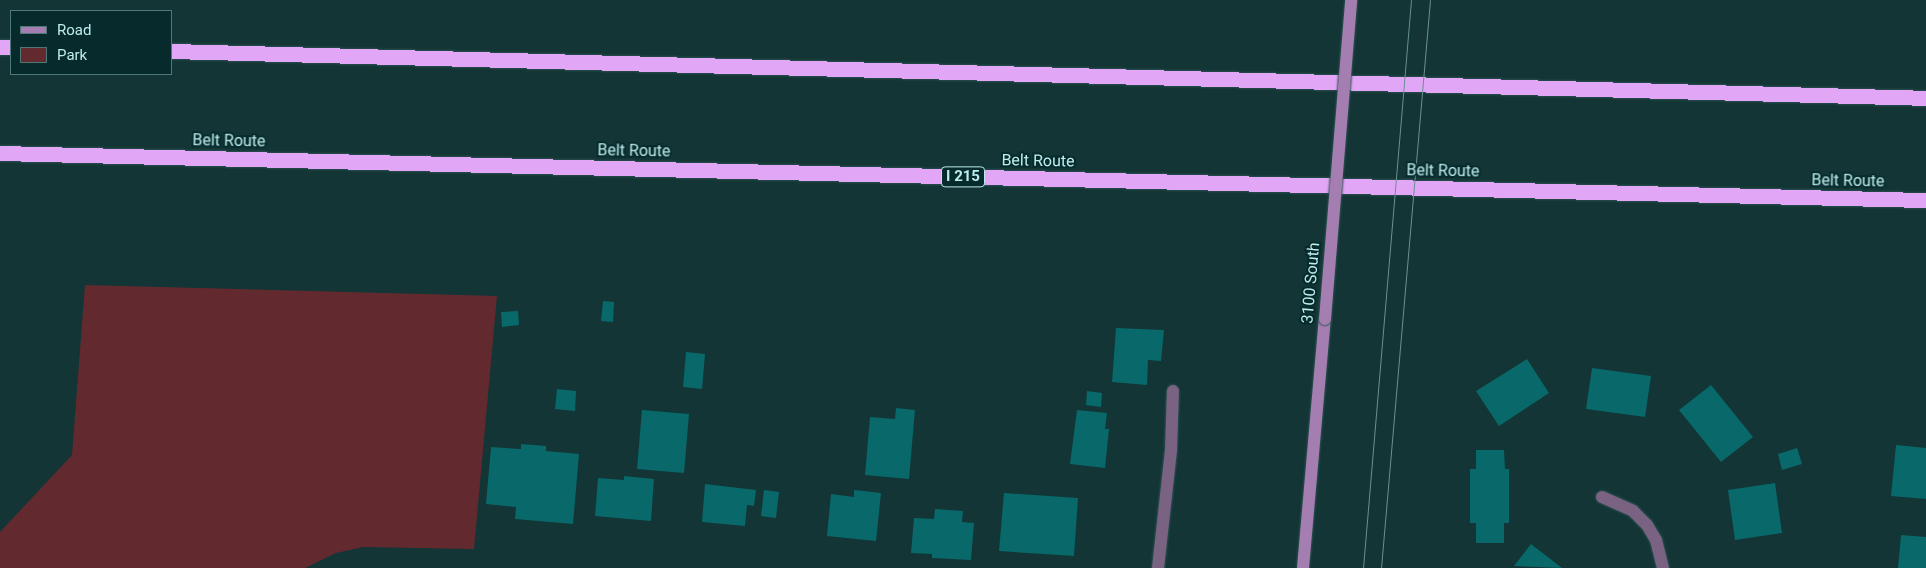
<!DOCTYPE html>
<style>
body{margin:0}
#map{position:relative;width:1926px;height:568px;overflow:hidden;background:#133536;font-family:Roboto,sans-serif}
div>[style]{position:absolute}
.green>*{inset:0;background:#622a2e}
.building>*{inset:0;background:#08686a}
.roads{filter:drop-shadow(0 0 1px #2e5253) drop-shadow(0 0 1px #2e5253)}
.service>*{height:12px;margin:-6px;padding:0 6px;transform-origin:6px;border-radius:6px;background:#7a6282}
.minor>*{height:12px;margin:-6px;padding:0 6px;transform-origin:6px;border-radius:6px;background:#7a6282}
.secondary>*{height:12px;margin:-6px;padding:0 6px;transform-origin:6px;border-radius:6px;background:#a47eb1}
.motorway>*{height:15px;margin:-7.5px;padding:0 7.5px;transform-origin:7.5px;border-radius:7.5px;background:#e2a6f6}
.tram>*{height:1px;margin:-0.5px;padding:0 0.5px;transform-origin:0.5px;border-radius:0.5px;background:#689192}
.bridges{filter:drop-shadow(0 0 1px #2e5253) drop-shadow(0 0 1px #2e5253)}
.secondary-bridge>*{height:12px;margin:-6px;padding:0 6px;transform-origin:6px;border-radius:6px;background:#a47eb1}
span{translate:-50% -50%;white-space:nowrap;text-align:center;line-height:1.15;-webkit-text-stroke:4px #072b2c;paint-order:stroke}
.shield-label span{padding:1px 4px;background:#072b2c;border:1px solid;border-radius:4px;-webkit-text-stroke-width:0}
.shield-label{font-size:15px;color:#bdeced;font-weight:700}
.street-label{font-size:16px;color:#bdeced}
.legend{position:absolute;left:10px;top:10px;width:162px;height:65px;box-sizing:border-box;background:#072b2c;border:1px solid #507879;margin:0;padding:6px 9px;list-style:none;font-size:15px;color:#bdeced}
.legend li{display:flex;align-items:center;gap:10px;height:25px}
.legend b{width:25px;border:1px solid #507879}
</style>
<div id="map">
<div class="green">
<i style="clip-path:polygon(85px 285px,497px 296px,474px 549px,363px 547px,336px 553px,305px 568px,0 568px,0 532px,72px 455px)"></i>
</div>
<div class="building">
<i style="clip-path:polygon(603px 301px,614px 302px,613px 322px,601px 321px)"></i>
<i style="clip-path:polygon(518px 311px,519px 325px,502px 327px,501px 312px)"></i>
<i style="clip-path:polygon(1116px 328px,1164px 330px,1161px 361px,1148px 360px,1147px 385px,1112px 382px)"></i>
<i style="clip-path:polygon(686px 352px,705px 354px,702px 389px,683px 387px)"></i>
<i style="clip-path:polygon(1527px 359px,1549px 393px,1499px 426px,1476px 391px)"></i>
<i style="clip-path:polygon(1592px 368px,1651px 376px,1645px 417px,1586px 409px)"></i>
<i style="clip-path:polygon(1711px 385px,1753px 437px,1721px 462px,1679px 410px)"></i>
<i style="clip-path:polygon(557px 389px,576px 391px,575px 411px,555px 409px)"></i>
<i style="clip-path:polygon(1087px 391px,1102px 393px,1101px 407px,1086px 405px)"></i>
<i style="clip-path:polygon(896px 408px,915px 410px,909px 479px,865px 475px,870px 417px,895px 419px)"></i>
<i style="clip-path:polygon(642px 410px,689px 414px,684px 473px,637px 469px)"></i>
<i style="clip-path:polygon(1077px 410px,1107px 413px,1105px 429px,1109px 429px,1105px 468px,1070px 464px)"></i>
<i style="clip-path:polygon(521px 444px,546px 446px,546px 451px,579px 454px,573px 524px,515px 519px,516px 507px,486px 504px,491px 447px,521px 449px)"></i>
<i style="clip-path:polygon(1896px 445px,1926px 448px,1926px 499px,1891px 496px)"></i>
<i style="clip-path:polygon(1797px 448px,1802px 464px,1782px 470px,1778px 454px)"></i>
<i style="clip-path:polygon(1476px 450px,1504px 450px,1505px 469px,1509px 469px,1509px 523px,1504px 523px,1504px 543px,1476px 543px,1476px 523px,1470px 523px,1470px 469px,1476px 469px)"></i>
<i style="clip-path:polygon(624px 476px,654px 479px,651px 521px,595px 516px,598px 478px,624px 480px)"></i>
<i style="clip-path:polygon(1775px 483px,1782px 533px,1735px 540px,1728px 490px)"></i>
<i style="clip-path:polygon(705px 484px,756px 490px,754px 506px,747px 505px,745px 526px,702px 522px)"></i>
<i style="clip-path:polygon(764px 490px,779px 492px,776px 518px,761px 516px)"></i>
<i style="clip-path:polygon(854px 490px,881px 493px,876px 541px,827px 536px,831px 494px,854px 497px)"></i>
<i style="clip-path:polygon(1004px 493px,1078px 498px,1074px 556px,999px 551px)"></i>
<i style="clip-path:polygon(935px 509px,963px 511px,962px 522px,974px 523px,971px 560px,932px 558px,932px 554px,911px 553px,914px 518px,934px 519px)"></i>
<i style="clip-path:polygon(1901px 535px,1926px 537px,1926px 568px,1898px 568px)"></i>
<i style="clip-path:polygon(1531px 544px,1562px 568px,1514px 566px)"></i>
</div>
<div class="roads">
<div class="service">
<i style="left:1158px;top:568px;width:119px;rotate:-83.7deg"></i>
<i style="left:1171px;top:450px;width:59px;rotate:-88.1deg"></i>
</div>
<div class="minor">
<i style="left:1602px;top:497px;width:34px;rotate:24deg"></i>
<i style="left:1633px;top:511px;width:20px;rotate:45deg"></i>
<i style="left:1647px;top:525px;width:17px;rotate:59deg"></i>
<i style="left:1656px;top:540px;width:29px;rotate:76deg"></i>
</div>
<div class="secondary">
<i style="left:1303px;top:568px;width:250px;rotate:-85deg"></i>
</div>
<div class="motorway">
<i style="left:0;top:47px;width:11px"></i>
<i style="left:171px;top:51px;width:1756px;rotate:1.53deg"></i>
<i style="left:0;top:153px;width:1927px;rotate:1.4deg"></i>
</div>
</div>
<div class="tram">
<i style="left:1363px;top:568px;width:570px;rotate:-85.17deg"></i>
<i style="left:1381px;top:568px;width:570px;rotate:-85.07deg"></i>
</div>
<div class="bridges">
<div class="secondary-bridge">
<i style="left:1325px;top:319px;width:320px;rotate:-85.3deg"></i>
</div>
</div>
<div class="shield-label">
<span style="left:963px;top:177px">I 215</span>
</div>
<div class="street-label">
<span style="left:229px;top:141px;rotate:1deg">Belt Route</span>
<span style="left:634px;top:151px;rotate:1deg">Belt Route</span>
<span style="left:1038px;top:161px;rotate:1deg">Belt Route</span>
<span style="left:1443px;top:171px;rotate:1deg">Belt Route</span>
<span style="left:1848px;top:181px;rotate:1deg">Belt Route</span>
<span style="left:1311px;top:283px;rotate:-85deg">3100 South</span>
</div>
<ul class="legend">
<li><b style="height:6px;background:#a47eb1"></b>Road</li>
<li><b style="height:14px;background:#622a2e"></b>Park</li>
</ul>
</div>
